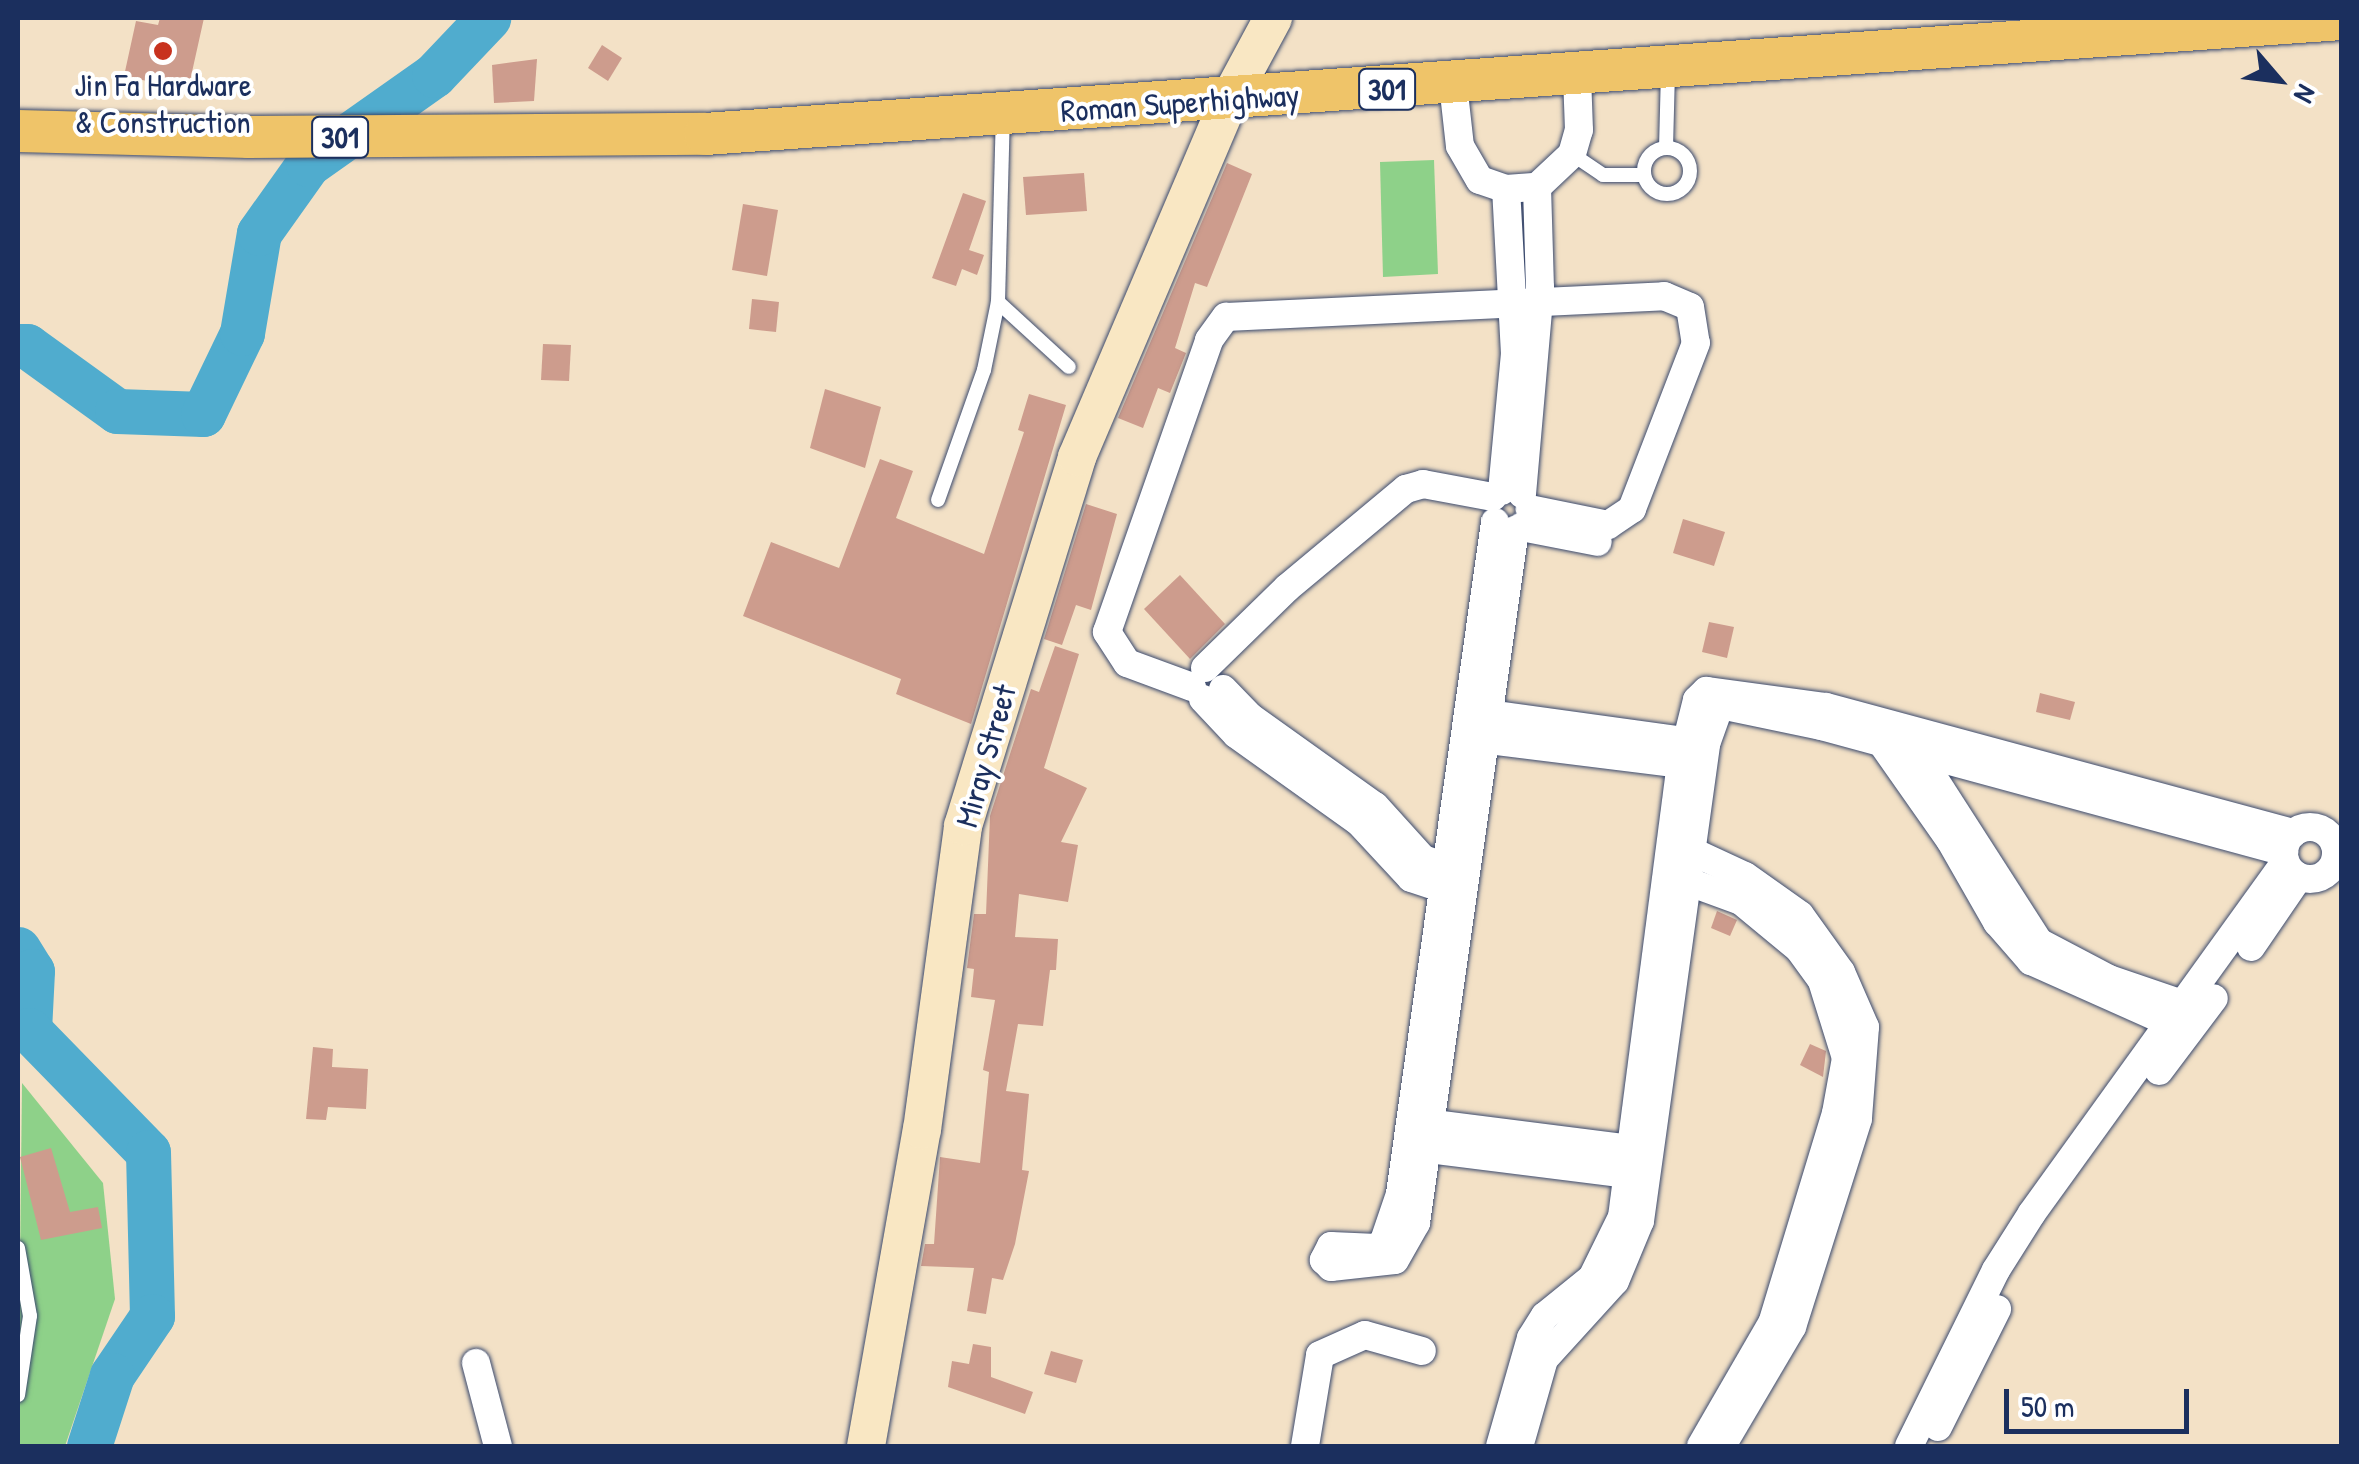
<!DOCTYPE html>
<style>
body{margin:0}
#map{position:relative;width:2359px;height:1464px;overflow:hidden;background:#f3e1c6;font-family:"Patrick Hand",sans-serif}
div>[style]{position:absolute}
.green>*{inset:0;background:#8ed189}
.river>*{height:45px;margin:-22.5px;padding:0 22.5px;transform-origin:22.5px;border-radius:22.5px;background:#50acce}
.building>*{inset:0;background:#cd9c8d}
.roads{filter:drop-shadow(0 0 2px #3b4a6e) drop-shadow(0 0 2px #3b4a6e)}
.lane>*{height:14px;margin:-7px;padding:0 7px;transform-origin:7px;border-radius:7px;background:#fff}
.lane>.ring{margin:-7px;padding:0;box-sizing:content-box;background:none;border:14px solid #fff;border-radius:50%}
.street>*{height:28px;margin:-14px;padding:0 14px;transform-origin:14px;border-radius:14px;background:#fff}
.street>.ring{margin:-14px;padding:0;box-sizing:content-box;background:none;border:28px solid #fff;border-radius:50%}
.secondary>*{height:38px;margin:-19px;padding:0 19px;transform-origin:19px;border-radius:19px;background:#f9e7c3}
.primary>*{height:42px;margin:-21px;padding:0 21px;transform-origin:21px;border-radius:21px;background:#efc469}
.dots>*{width:28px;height:28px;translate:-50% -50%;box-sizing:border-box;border:5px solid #fff;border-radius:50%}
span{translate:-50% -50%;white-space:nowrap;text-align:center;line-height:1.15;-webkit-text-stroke:8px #fff;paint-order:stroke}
.shield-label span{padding:2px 8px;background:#fff;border:2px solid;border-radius:8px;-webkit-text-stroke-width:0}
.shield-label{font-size:30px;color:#1b2f5e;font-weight:700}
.poi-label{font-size:32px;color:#1b2f5e}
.street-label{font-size:32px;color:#1b2f5e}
.frame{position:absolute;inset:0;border:20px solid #1b2f5e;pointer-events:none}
.north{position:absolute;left:2229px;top:30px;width:100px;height:100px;-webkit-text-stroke:8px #fff;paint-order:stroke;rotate:118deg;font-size:28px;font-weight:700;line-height:40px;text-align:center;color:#1b2f5e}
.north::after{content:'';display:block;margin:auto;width:35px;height:45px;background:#1b2f5e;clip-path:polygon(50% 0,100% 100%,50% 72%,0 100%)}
.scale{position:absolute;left:2004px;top:1389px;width:185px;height:45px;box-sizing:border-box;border:5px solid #1b2f5e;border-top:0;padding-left:12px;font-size:30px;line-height:35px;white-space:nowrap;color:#1b2f5e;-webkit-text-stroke:8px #fff;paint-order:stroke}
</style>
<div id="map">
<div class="green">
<i style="clip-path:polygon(1434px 160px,1438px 274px,1383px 277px,1380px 162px)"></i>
<i style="clip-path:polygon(22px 1083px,103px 1183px,115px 1299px,65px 1446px,18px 1446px)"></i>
</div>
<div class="river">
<i style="left:18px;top:346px;width:9px"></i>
<i style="left:27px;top:346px;width:111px;rotate:35.8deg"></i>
<i style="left:117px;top:411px;width:86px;rotate:2deg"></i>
<i style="left:203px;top:414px;width:90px;rotate:-64.3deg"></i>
<i style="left:242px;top:333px;width:101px;rotate:-80.4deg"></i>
<i style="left:259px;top:233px;width:85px;rotate:-54.6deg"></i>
<i style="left:308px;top:164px;width:154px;rotate:-35.2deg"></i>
<i style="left:434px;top:75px;width:79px;rotate:-46.5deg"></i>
<i style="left:18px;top:949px;width:26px;rotate:58deg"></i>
<i style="left:32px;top:971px;width:59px;rotate:92.9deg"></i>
<i style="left:29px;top:1030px;width:170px;rotate:45.7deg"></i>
<i style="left:148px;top:1152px;width:164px;rotate:88.6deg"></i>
<i style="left:152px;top:1316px;width:71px;rotate:124.1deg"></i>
<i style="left:112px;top:1375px;width:75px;rotate:107.9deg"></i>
</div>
<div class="building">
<i style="clip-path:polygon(160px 18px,204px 18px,188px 90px,124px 76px,136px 21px,158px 25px)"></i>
<i style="clip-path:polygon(602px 45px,622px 58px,608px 81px,588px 68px)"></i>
<i style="clip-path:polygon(537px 59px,534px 101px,494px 103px,492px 65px)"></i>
<i style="clip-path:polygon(1227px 163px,1252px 174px,1207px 287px,1195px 283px,1175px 348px,1186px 353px,1170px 393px,1158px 388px,1143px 428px,1118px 418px)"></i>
<i style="clip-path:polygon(1084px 173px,1087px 211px,1026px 215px,1023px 177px)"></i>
<i style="clip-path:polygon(963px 193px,986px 201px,969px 250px,984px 255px,977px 275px,962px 269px,956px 286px,932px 278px)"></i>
<i style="clip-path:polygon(743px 204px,778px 210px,767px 276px,732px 270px)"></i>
<i style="clip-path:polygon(752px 299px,779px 302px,776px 332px,749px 329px)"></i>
<i style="clip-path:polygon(543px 344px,571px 345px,569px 381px,541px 380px)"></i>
<i style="clip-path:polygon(825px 389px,881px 407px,865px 468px,810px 448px)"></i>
<i style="clip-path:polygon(1029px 394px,1066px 405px,971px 724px,896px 694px,901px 679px,743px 616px,771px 542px,839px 568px,880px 459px,913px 471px,896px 518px,984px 554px,1024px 432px,1018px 430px)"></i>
<i style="clip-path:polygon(1086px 504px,1117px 514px,1091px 610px,1076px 605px,1062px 645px,1044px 639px)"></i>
<i style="clip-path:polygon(1683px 519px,1725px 532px,1714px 566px,1673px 553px)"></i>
<i style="clip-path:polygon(1180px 575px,1225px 624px,1190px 659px,1144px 609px)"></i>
<i style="clip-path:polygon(1709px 622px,1734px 627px,1727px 658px,1702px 652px)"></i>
<i style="clip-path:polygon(1055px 646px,1079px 654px,1044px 768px,1087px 788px,1061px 842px,1078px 845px,1068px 902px,1019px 894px,1015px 937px,1058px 939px,1056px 970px,1050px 970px,1043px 1026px,1018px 1024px,1006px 1091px,1029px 1094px,1022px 1170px,1029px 1171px,1015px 1244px,1003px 1280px,992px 1278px,986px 1314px,967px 1311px,974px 1268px,921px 1266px,925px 1244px,934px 1244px,940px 1157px,980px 1163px,989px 1072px,983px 1070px,995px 1000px,971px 997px,974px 969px,967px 968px,974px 914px,986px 914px,990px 816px,1031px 689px,1039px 692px)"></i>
<i style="clip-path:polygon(2040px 693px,2075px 702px,2070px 720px,2036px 712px)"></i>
<i style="clip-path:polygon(1717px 911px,1737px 920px,1730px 936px,1711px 928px)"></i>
<i style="clip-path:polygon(1810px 1044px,1826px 1051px,1823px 1077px,1800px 1065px)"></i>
<i style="clip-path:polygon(313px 1047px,333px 1049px,332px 1067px,368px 1069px,366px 1109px,328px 1107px,326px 1120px,306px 1119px)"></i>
<i style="clip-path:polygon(51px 1148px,70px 1212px,98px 1207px,102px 1228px,41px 1240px,20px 1157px)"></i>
<i style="clip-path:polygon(973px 1344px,991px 1347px,991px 1377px,1033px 1392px,1025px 1414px,948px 1387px,952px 1361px,969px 1364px)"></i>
<i style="clip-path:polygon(1051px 1351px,1083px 1360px,1076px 1383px,1044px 1374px)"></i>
</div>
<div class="roads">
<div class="lane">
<i style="left:1666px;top:148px;width:79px;rotate:-88.5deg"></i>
<i class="ring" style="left:1644px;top:148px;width:32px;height:32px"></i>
<i style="left:1572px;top:154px;width:37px;rotate:34deg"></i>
<i style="left:1603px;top:175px;width:41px"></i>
<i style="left:998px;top:302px;width:96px;rotate:42.5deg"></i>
<i style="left:938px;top:500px;width:138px;rotate:-70.5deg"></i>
<i style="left:984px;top:370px;width:69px;rotate:-78.4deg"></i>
<i style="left:998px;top:302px;width:185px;rotate:-88.5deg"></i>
<i style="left:18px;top:1248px;width:69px;rotate:80deg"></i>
<i style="left:30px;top:1316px;width:80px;rotate:98.6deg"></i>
</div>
<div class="street">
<i style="left:1453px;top:84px;width:62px;rotate:83.6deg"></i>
<i style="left:1460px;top:146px;width:39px;rotate:60deg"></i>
<i style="left:1480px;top:180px;width:28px;rotate:19deg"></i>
<i style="left:1506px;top:189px;width:31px;rotate:-4deg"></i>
<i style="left:1537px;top:187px;width:48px;rotate:-43.3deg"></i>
<i style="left:1572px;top:154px;width:25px;rotate:-74deg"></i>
<i style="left:1579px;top:130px;width:54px;rotate:-92.1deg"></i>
<i style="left:1502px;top:491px;width:138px;rotate:-84.6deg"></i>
<i style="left:1515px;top:354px;width:165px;rotate:-93.1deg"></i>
<i style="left:1522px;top:494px;width:207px;rotate:-85deg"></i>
<i style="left:1540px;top:288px;width:101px;rotate:-91.7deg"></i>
<i style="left:1495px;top:522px;width:679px;rotate:98.05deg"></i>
<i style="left:1400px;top:1194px;width:50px;rotate:108.8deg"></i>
<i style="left:1384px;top:1241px;width:10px;rotate:135deg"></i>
<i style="left:1377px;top:1248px;width:46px;rotate:-177.5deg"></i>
<i style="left:1331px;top:1246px;width:16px;rotate:117deg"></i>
<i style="left:1324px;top:1260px;width:10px;rotate:45deg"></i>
<i style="left:1331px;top:1267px;width:64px;rotate:-6.2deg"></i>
<i style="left:1395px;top:1260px;width:43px;rotate:-60.4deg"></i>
<i style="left:1416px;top:1223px;width:700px;rotate:-81.87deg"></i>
<i style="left:1521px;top:527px;width:78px;rotate:11deg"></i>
<i style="left:1205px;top:668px;width:115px;rotate:-44.3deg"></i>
<i style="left:1287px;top:588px;width:155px;rotate:-39.8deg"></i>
<i style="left:1406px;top:489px;width:18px;rotate:-16deg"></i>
<i style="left:1423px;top:484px;width:71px;rotate:10.5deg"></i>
<i style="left:1192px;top:687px;width:69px;rotate:-159.7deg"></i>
<i style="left:1127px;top:663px;width:37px;rotate:-123deg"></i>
<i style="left:1107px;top:632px;width:309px;rotate:-70.7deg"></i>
<i style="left:1209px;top:340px;width:29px;rotate:-54deg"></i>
<i style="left:1226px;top:317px;width:439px;rotate:-2.7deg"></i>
<i style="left:1664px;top:296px;width:28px;rotate:23deg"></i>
<i style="left:1690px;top:307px;width:36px;rotate:81deg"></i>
<i style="left:1696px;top:343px;width:178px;rotate:111.1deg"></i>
<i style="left:1632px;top:509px;width:29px;rotate:146deg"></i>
<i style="left:1608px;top:525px;width:80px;rotate:-168.4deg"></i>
<i style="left:1223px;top:689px;width:39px;rotate:46deg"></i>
<i style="left:1250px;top:717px;width:153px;rotate:35.5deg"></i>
<i style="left:1375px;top:806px;width:72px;rotate:47.8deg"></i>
<i style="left:1423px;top:859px;width:39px;rotate:18deg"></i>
<i style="left:1203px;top:699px;width:48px;rotate:46.7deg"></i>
<i style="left:1236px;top:734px;width:151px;rotate:35.6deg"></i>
<i style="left:1359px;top:822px;width:76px;rotate:47.1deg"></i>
<i style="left:1411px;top:878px;width:47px;rotate:18.4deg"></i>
<i style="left:1475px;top:712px;width:232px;rotate:7.9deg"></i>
<i style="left:1473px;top:738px;width:227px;rotate:7.1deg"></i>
<i style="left:1881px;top:742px;width:120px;rotate:54.9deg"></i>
<i style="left:1950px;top:840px;width:95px;rotate:60.2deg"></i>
<i style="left:1997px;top:922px;width:52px;rotate:48.9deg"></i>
<i style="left:2031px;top:961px;width:172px;rotate:24deg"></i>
<i style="left:1917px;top:752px;width:226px;rotate:57.3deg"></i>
<i style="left:2039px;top:942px;width:79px;rotate:27.9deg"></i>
<i style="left:2109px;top:979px;width:99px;rotate:18.8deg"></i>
<i class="ring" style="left:2284px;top:827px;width:24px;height:24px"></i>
<i style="left:1675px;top:850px;width:18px;rotate:6deg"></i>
<i style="left:1693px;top:852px;width:57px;rotate:24.8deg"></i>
<i style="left:1745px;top:876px;width:67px;rotate:35.3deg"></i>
<i style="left:1800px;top:915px;width:70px;rotate:54.3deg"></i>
<i style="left:1841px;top:972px;width:60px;rotate:66.4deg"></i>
<i style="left:1865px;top:1027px;width:92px;rotate:94.4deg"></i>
<i style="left:1858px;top:1119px;width:218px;rotate:107.6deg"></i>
<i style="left:1792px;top:1327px;width:138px;rotate:120.5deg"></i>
<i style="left:1673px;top:876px;width:72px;rotate:20.2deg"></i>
<i style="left:1741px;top:901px;width:75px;rotate:39.6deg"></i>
<i style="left:1799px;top:949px;width:39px;rotate:54deg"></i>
<i style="left:1822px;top:981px;width:81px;rotate:72.7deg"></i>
<i style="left:1846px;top:1058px;width:56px;rotate:100.3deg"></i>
<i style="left:1836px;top:1113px;width:220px;rotate:106.9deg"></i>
<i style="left:1772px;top:1323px;width:142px;rotate:120deg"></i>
<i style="left:2251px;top:947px;width:85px;rotate:-55.6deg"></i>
<i style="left:2159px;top:1071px;width:91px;rotate:-53deg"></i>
<i style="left:1418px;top:1122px;width:232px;rotate:7.2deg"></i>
<i style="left:1413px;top:1147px;width:233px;rotate:7.2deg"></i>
<i style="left:476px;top:1363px;width:86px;rotate:75.2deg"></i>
<i style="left:1938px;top:1427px;width:132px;rotate:-63.4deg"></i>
<i style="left:1521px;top:1440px;width:84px;rotate:-74.1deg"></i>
<i style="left:1544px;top:1359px;width:105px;rotate:-47.7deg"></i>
<i style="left:1615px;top:1281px;width:65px;rotate:-67.4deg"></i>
<i style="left:1640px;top:1221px;width:482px;rotate:-82.1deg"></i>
<i style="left:1706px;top:744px;width:41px;rotate:-70.3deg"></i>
<i style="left:1720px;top:705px;width:103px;rotate:11.7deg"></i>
<i style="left:1821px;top:726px;width:480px;rotate:15.2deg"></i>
<i style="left:1305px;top:1446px;width:92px;rotate:-80.6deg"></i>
<i style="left:1320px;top:1355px;width:49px;rotate:-24deg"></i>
<i style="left:1365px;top:1335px;width:59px;rotate:15.7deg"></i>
<i style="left:1500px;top:1446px;width:112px;rotate:-74deg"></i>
<i style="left:1531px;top:1338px;width:26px;rotate:-58deg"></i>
<i style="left:1545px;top:1316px;width:60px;rotate:-39deg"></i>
<i style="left:1592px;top:1278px;width:68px;rotate:-63.8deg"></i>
<i style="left:1622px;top:1217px;width:457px;rotate:-82.6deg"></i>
<i style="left:1681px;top:764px;width:66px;rotate:-76deg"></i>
<i style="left:1697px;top:700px;width:13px;rotate:-45deg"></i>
<i style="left:1706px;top:691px;width:121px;rotate:7.6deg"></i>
<i style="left:1826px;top:707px;width:484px;rotate:15.1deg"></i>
<i style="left:1909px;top:1446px;width:196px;rotate:-63.7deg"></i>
<i style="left:1996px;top:1270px;width:67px;rotate:-57.7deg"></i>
<i style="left:2032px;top:1213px;width:433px;rotate:-54.2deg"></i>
</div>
<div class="secondary">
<i style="left:866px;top:1446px;width:321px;rotate:-80deg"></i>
<i style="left:922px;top:1130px;width:307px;rotate:-82.3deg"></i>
<i style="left:963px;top:826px;width:386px;rotate:-72.8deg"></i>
<i style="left:1077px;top:457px;width:390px;rotate:-66.9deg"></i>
<i style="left:1230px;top:98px;width:91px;rotate:-61.7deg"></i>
</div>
<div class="primary">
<i style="left:18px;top:131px;width:231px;rotate:1.5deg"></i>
<i style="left:249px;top:137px;width:456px;rotate:-0.4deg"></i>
<i style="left:705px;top:134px;width:1641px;rotate:-4.02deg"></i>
</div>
</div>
<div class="dots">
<i style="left:163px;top:51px;background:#c8321e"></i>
</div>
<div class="shield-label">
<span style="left:1387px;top:89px">301</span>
<span style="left:340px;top:137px">301</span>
</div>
<div class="poi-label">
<span style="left:163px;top:104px">Jin Fa Hardware<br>&amp; Construction</span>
</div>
<div class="street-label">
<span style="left:1180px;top:103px;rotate:-4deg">Roman Superhighway</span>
<span style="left:986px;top:756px;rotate:-74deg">Miray Street</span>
</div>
<div class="frame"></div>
<div class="north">N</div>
<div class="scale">50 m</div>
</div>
